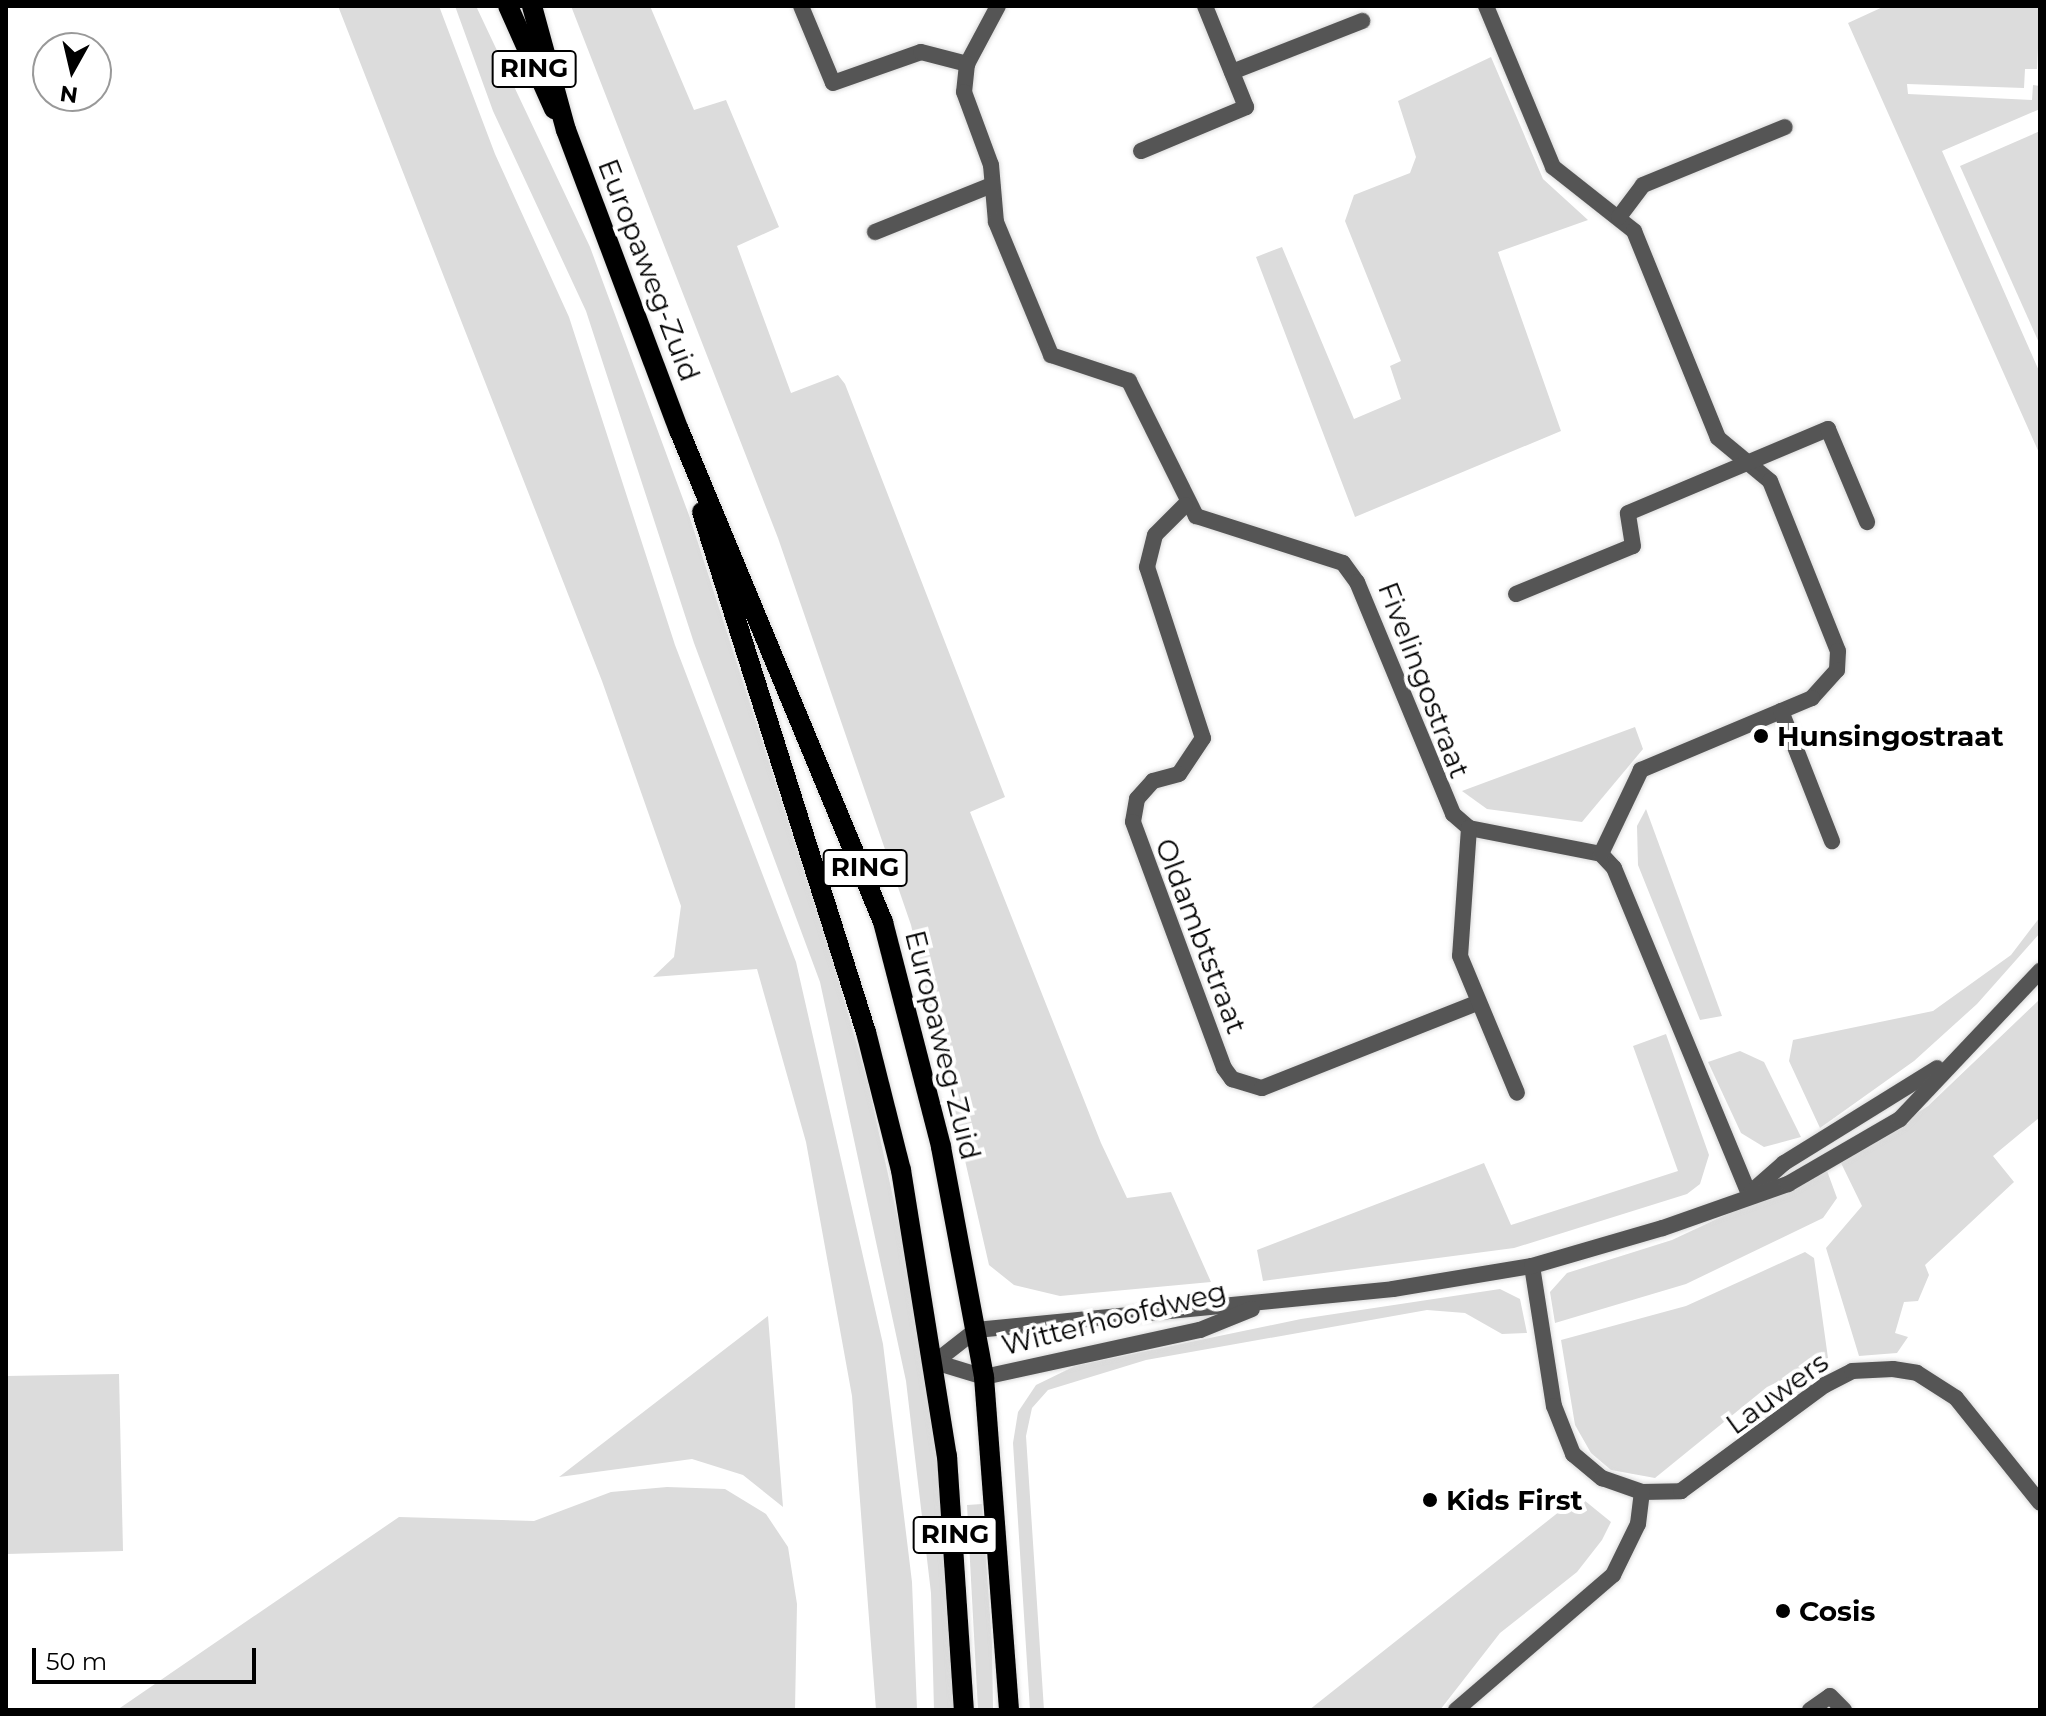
<!DOCTYPE html>
<style>
body{margin:0}
#map{position:relative;width:2046px;height:1716px;overflow:hidden;background:#fff;font-family:Montserrat,sans-serif}
div>[style]{position:absolute}
.green>*{inset:0;background:#dcdcdc}
.roads{filter:drop-shadow(0 0 2px #dbdbdb) drop-shadow(0 0 2px #dbdbdb)}
.minor>*{height:16px;margin:-8px;padding:0 8px;transform-origin:8px;border-radius:8px;background:#555}
.tertiary>*{height:16px;margin:-8px;padding:0 8px;transform-origin:8px;border-radius:8px;background:#555}
.primary>*{height:20px;margin:-10px;padding:0 10px;transform-origin:10px;border-radius:10px;background:#000}
.dots>*{width:22px;height:22px;translate:-50% -50%;box-sizing:border-box;border:4px solid #fff;border-radius:50%}
span{translate:-50% -50%;white-space:nowrap;text-align:center;line-height:1.15;-webkit-text-stroke:8px #fff;paint-order:stroke}
.shield-label span{padding:2px 6px;background:#fff;border:2px solid;border-radius:6px;-webkit-text-stroke-width:0}
.shield-label{font-size:26px;color:#000;font-weight:700}
.street-label{font-size:28px;color:#000}
.poi-label{font-size:28px;color:#000;font-weight:700}
.left{translate:0 -50%;text-align:left}
.frame{position:absolute;inset:0;border:8px solid #000;pointer-events:none}
.north{position:absolute;left:32px;top:32px;width:80px;height:80px;box-sizing:border-box;background:#fff;border:2px solid #999;border-radius:50%;rotate:188deg;font-size:22px;font-weight:700;line-height:32px;text-align:center;color:#000}
.north::after{content:'';display:block;margin:auto;width:28px;height:36px;background:#000;clip-path:polygon(50% 0,100% 100%,50% 72%,0 100%)}
.scale{position:absolute;left:32px;top:1648px;width:224px;height:36px;box-sizing:border-box;border:4px solid #000;border-top:0;padding-left:10px;font-size:24px;line-height:28px;white-space:nowrap;color:#000;-webkit-text-stroke:6px #fff;paint-order:stroke}
</style>
<div id="map">
<div class="green">
<i style="clip-path:polygon(338px 6px,439px 6px,495px 154px,569px 317px,675px 645px,796px 962px,883px 1344px,912px 1582px,917px 1710px,876px 1710px,852px 1396px,806px 1142px,757px 969px,653px 977px,674px 957px,681px 906px,602px 681px)"></i>
<i style="clip-path:polygon(455px 6px,476px 6px,590px 247px,690px 518px,830px 951px,868px 1083px,913px 1288px,937px 1455px,954px 1710px,934px 1710px,931px 1593px,906px 1381px,820px 982px,694px 643px,586px 311px,493px 111px)"></i>
<i style="clip-path:polygon(571px 6px,650px 6px,694px 110px,726px 100px,779px 227px,737px 246px,791px 393px,838px 375px,845px 384px,1005px 797px,970px 812px,1101px 1143px,1127px 1198px,1171px 1192px,1211px 1282px,1060px 1296px,1014px 1285px,989px 1265px,911px 925px,778px 538px)"></i>
<i style="clip-path:polygon(1885px 6px,2040px 6px,2037px 69px,2025px 69px,2024px 88px,1907px 84px,1908px 94px,2032px 100px,2033px 85px,2040px 86px,2040px 109px,1942px 151px,2040px 373px,2040px 455px,1848px 23px)"></i>
<i style="clip-path:polygon(1491px 57px,1543px 179px,1588px 220px,1498px 252px,1561px 431px,1355px 517px,1256px 257px,1282px 247px,1354px 419px,1401px 399px,1390px 366px,1401px 361px,1345px 221px,1354px 195px,1410px 173px,1416px 157px,1398px 101px)"></i>
<i style="clip-path:polygon(2040px 131px,2040px 345px,1960px 166px)"></i>
<i style="clip-path:polygon(1635px 727px,1643px 749px,1582px 822px,1487px 809px,1462px 791px)"></i>
<i style="clip-path:polygon(1646px 809px,1722px 1016px,1700px 1020px,1638px 865px,1637px 826px)"></i>
<i style="clip-path:polygon(2040px 917px,2040px 933px,1977px 1004px,1914px 1061px,1820px 1128px,1789px 1061px,1793px 1040px,1933px 1011px,2011px 955px)"></i>
<i style="clip-path:polygon(2040px 999px,2040px 1117px,1993px 1156px,2014px 1182px,1925px 1265px,1929px 1275px,1918px 1301px,1904px 1302px,1895px 1333px,1908px 1337px,1897px 1353px,1859px 1356px,1826px 1248px,1862px 1206px,1841px 1163px,1928px 1106px)"></i>
<i style="clip-path:polygon(1666px 1034px,1709px 1155px,1700px 1184px,1687px 1194px,1514px 1248px,1263px 1281px,1257px 1250px,1484px 1163px,1511px 1225px,1678px 1171px,1633px 1046px)"></i>
<i style="clip-path:polygon(1740px 1051px,1764px 1062px,1801px 1137px,1764px 1147px,1741px 1133px,1708px 1062px)"></i>
<i style="clip-path:polygon(1826px 1168px,1837px 1198px,1823px 1218px,1686px 1284px,1555px 1323px,1550px 1292px,1567px 1273px,1672px 1240px)"></i>
<i style="clip-path:polygon(1805px 1252px,1814px 1258px,1828px 1358px,1767px 1387px,1655px 1478px,1611px 1470px,1591px 1453px,1575px 1425px,1561px 1340px,1686px 1306px)"></i>
<i style="clip-path:polygon(1500px 1289px,1520px 1299px,1527px 1333px,1502px 1334px,1465px 1313px,1427px 1310px,1146px 1360px,1048px 1390px,1032px 1408px,1026px 1436px,1044px 1710px,1030px 1710px,1013px 1443px,1018px 1412px,1036px 1385px,1075px 1366px,1301px 1319px)"></i>
<i style="clip-path:polygon(768px 1316px,783px 1507px,743px 1475px,692px 1459px,559px 1477px)"></i>
<i style="clip-path:polygon(119px 1374px,123px 1551px,6px 1554px,6px 1376px)"></i>
<i style="clip-path:polygon(667px 1487px,725px 1489px,766px 1514px,788px 1547px,797px 1604px,795px 1710px,117px 1710px,399px 1517px,534px 1521px,611px 1492px)"></i>
<i style="clip-path:polygon(1579px 1496px,1611px 1522px,1602px 1540px,1577px 1572px,1500px 1633px,1440px 1710px,1309px 1710px)"></i>
<i style="clip-path:polygon(982px 1504px,992px 1643px,993px 1710px,978px 1710px,967px 1505px)"></i>
</div>
<div class="roads">
<div class="minor">
<i style="left:801px;top:6px;width:83px;rotate:67.4deg"></i>
<i style="left:833px;top:83px;width:93px;rotate:-19.4deg"></i>
<i style="left:921px;top:52px;width:48px;rotate:14.6deg"></i>
<i style="left:998px;top:6px;width:66px;rotate:118.1deg"></i>
<i style="left:967px;top:64px;width:28px;rotate:96deg"></i>
<i style="left:964px;top:92px;width:78px;rotate:69.7deg"></i>
<i style="left:991px;top:165px;width:57px;rotate:85deg"></i>
<i style="left:996px;top:222px;width:144px;rotate:67.5deg"></i>
<i style="left:1051px;top:355px;width:82px;rotate:18.4deg"></i>
<i style="left:1129px;top:381px;width:151px;rotate:63.6deg"></i>
<i style="left:1196px;top:516px;width:154px;rotate:17.7deg"></i>
<i style="left:1343px;top:563px;width:24px;rotate:54deg"></i>
<i style="left:1357px;top:582px;width:251px;rotate:67.5deg"></i>
<i style="left:1453px;top:814px;width:21px;rotate:41deg"></i>
<i style="left:1469px;top:828px;width:135px;rotate:11.1deg"></i>
<i style="left:1601px;top:854px;width:19px;rotate:47deg"></i>
<i style="left:1614px;top:868px;width:353px;rotate:67.5deg"></i>
<i style="left:1486px;top:6px;width:174px;rotate:67.4deg"></i>
<i style="left:1553px;top:167px;width:103px;rotate:38.3deg"></i>
<i style="left:1634px;top:231px;width:223px;rotate:67.9deg"></i>
<i style="left:1718px;top:438px;width:67px;rotate:39.6deg"></i>
<i style="left:1770px;top:481px;width:183px;rotate:68.2deg"></i>
<i style="left:1838px;top:651px;width:19px;rotate:93deg"></i>
<i style="left:1837px;top:670px;width:38px;rotate:132deg"></i>
<i style="left:1812px;top:698px;width:186px;rotate:157.2deg"></i>
<i style="left:1641px;top:770px;width:93px;rotate:115.5deg"></i>
<i style="left:1232px;top:72px;width:140px;rotate:-21.4deg"></i>
<i style="left:1141px;top:151px;width:114px;rotate:-22.7deg"></i>
<i style="left:1246px;top:107px;width:109px;rotate:-112.1deg"></i>
<i style="left:1619px;top:217px;width:40px;rotate:-53deg"></i>
<i style="left:1643px;top:185px;width:153px;rotate:-22.2deg"></i>
<i style="left:875px;top:232px;width:126px;rotate:-21.9deg"></i>
<i style="left:1185px;top:505px;width:42px;rotate:135deg"></i>
<i style="left:1155px;top:535px;width:33px;rotate:104deg"></i>
<i style="left:1147px;top:567px;width:180px;rotate:71.9deg"></i>
<i style="left:1203px;top:738px;width:43px;rotate:123.7deg"></i>
<i style="left:1179px;top:774px;width:27px;rotate:165deg"></i>
<i style="left:1153px;top:781px;width:24px;rotate:132deg"></i>
<i style="left:1137px;top:799px;width:23px;rotate:100deg"></i>
<i style="left:1133px;top:822px;width:262px;rotate:69.7deg"></i>
<i style="left:1224px;top:1068px;width:14px;rotate:54deg"></i>
<i style="left:1232px;top:1079px;width:31px;rotate:17deg"></i>
<i style="left:1262px;top:1088px;width:231px;rotate:-21.6deg"></i>
<i style="left:1516px;top:594px;width:126px;rotate:-22.3deg"></i>
<i style="left:1633px;top:546px;width:33px;rotate:-99deg"></i>
<i style="left:1628px;top:513px;width:217px;rotate:-22.8deg"></i>
<i style="left:1828px;top:429px;width:101px;rotate:67.2deg"></i>
<i style="left:1781px;top:711px;width:140px;rotate:68.6deg"></i>
<i style="left:1469px;top:828px;width:128px;rotate:94deg"></i>
<i style="left:1460px;top:956px;width:148px;rotate:67.4deg"></i>
<i style="left:1532px;top:1266px;width:142px;rotate:81.1deg"></i>
<i style="left:1554px;top:1406px;width:52px;rotate:68.4deg"></i>
<i style="left:1573px;top:1454px;width:38px;rotate:40deg"></i>
<i style="left:1602px;top:1478px;width:42px;rotate:19.3deg"></i>
<i style="left:1642px;top:1492px;width:39px;rotate:-1deg"></i>
<i style="left:1681px;top:1491px;width:179px;rotate:-36.4deg"></i>
<i style="left:1825px;top:1385px;width:30px;rotate:-27deg"></i>
<i style="left:1852px;top:1371px;width:41px;rotate:-2.8deg"></i>
<i style="left:1893px;top:1369px;width:24px;rotate:9deg"></i>
<i style="left:1917px;top:1373px;width:46px;rotate:32.7deg"></i>
<i style="left:1956px;top:1398px;width:134px;rotate:51.3deg"></i>
<i style="left:1456px;top:1710px;width:207px;rotate:-40.7deg"></i>
<i style="left:1613px;top:1575px;width:57px;rotate:-63.9deg"></i>
<i style="left:1638px;top:1524px;width:32px;rotate:-83deg"></i>
<i style="left:1810px;top:1710px;width:24px;rotate:-35deg"></i>
<i style="left:1830px;top:1696px;width:20px;rotate:45deg"></i>
</div>
<div class="tertiary">
<i style="left:1751px;top:1192px;width:44px;rotate:-41.3deg"></i>
<i style="left:1784px;top:1163px;width:180px;rotate:-31.8deg"></i>
<i style="left:935px;top:1362px;width:52px;rotate:-38deg"></i>
<i style="left:976px;top:1330px;width:419px;rotate:-5.6deg"></i>
<i style="left:1393px;top:1289px;width:141px;rotate:-9.4deg"></i>
<i style="left:1532px;top:1266px;width:136px;rotate:-16.2deg"></i>
<i style="left:1663px;top:1228px;width:133px;rotate:-19.4deg"></i>
<i style="left:1788px;top:1184px;width:129px;rotate:-30.1deg"></i>
<i style="left:1900px;top:1119px;width:204px;rotate:-46.6deg"></i>
<i style="left:935px;top:1362px;width:51px;rotate:17deg"></i>
<i style="left:984px;top:1377px;width:221px;rotate:-12.3deg"></i>
<i style="left:1200px;top:1330px;width:56px;rotate:-22deg"></i>
</div>
<div class="primary">
<i style="left:508px;top:6px;width:113px;rotate:65.9deg"></i>
<i style="left:532px;top:6px;width:129px;rotate:74.7deg"></i>
<i style="left:566px;top:130px;width:321px;rotate:69.4deg"></i>
<i style="left:679px;top:430px;width:533px;rotate:67.48deg"></i>
<i style="left:883px;top:922px;width:232px;rotate:75.5deg"></i>
<i style="left:941px;top:1147px;width:234px;rotate:79.4deg"></i>
<i style="left:984px;top:1377px;width:334px;rotate:85.7deg"></i>
<i style="left:702px;top:512px;width:545px;rotate:72.5deg"></i>
<i style="left:866px;top:1032px;width:142px;rotate:75.8deg"></i>
<i style="left:901px;top:1170px;width:290px;rotate:80.9deg"></i>
<i style="left:947px;top:1456px;width:255px;rotate:86.2deg"></i>
</div>
</div>
<div class="dots">
<i style="left:1761px;top:736px;background:#000"></i>
<i style="left:1430px;top:1500px;background:#000"></i>
<i style="left:1783px;top:1611px;background:#000"></i>
</div>
<div class="shield-label">
<span style="left:534px;top:69px">RING</span>
<span style="left:865px;top:868px">RING</span>
<span style="left:955px;top:1535px">RING</span>
</div>
<div class="street-label">
<span style="left:649px;top:270px;rotate:69deg">Europaweg-Zuid</span>
<span style="left:1424px;top:680px;rotate:69deg">Fivelingostraat</span>
<span style="left:1201px;top:936px;rotate:69deg">Oldambtstraat</span>
<span style="left:943px;top:1045px;rotate:76deg">Europaweg-Zuid</span>
<span style="left:1114px;top:1318px;rotate:-14deg">Witterhoofdweg</span>
<span style="left:1777px;top:1393px;rotate:-36deg">Lauwers</span>
</div>
<div class="poi-label">
<span class="left" style="left:1777px;top:736px">Hunsingostraat</span>
<span class="left" style="left:1446px;top:1500px">Kids First</span>
<span class="left" style="left:1799px;top:1611px">Cosis</span>
</div>
<div class="frame"></div>
<div class="north">N</div>
<div class="scale">50 m</div>
</div>
